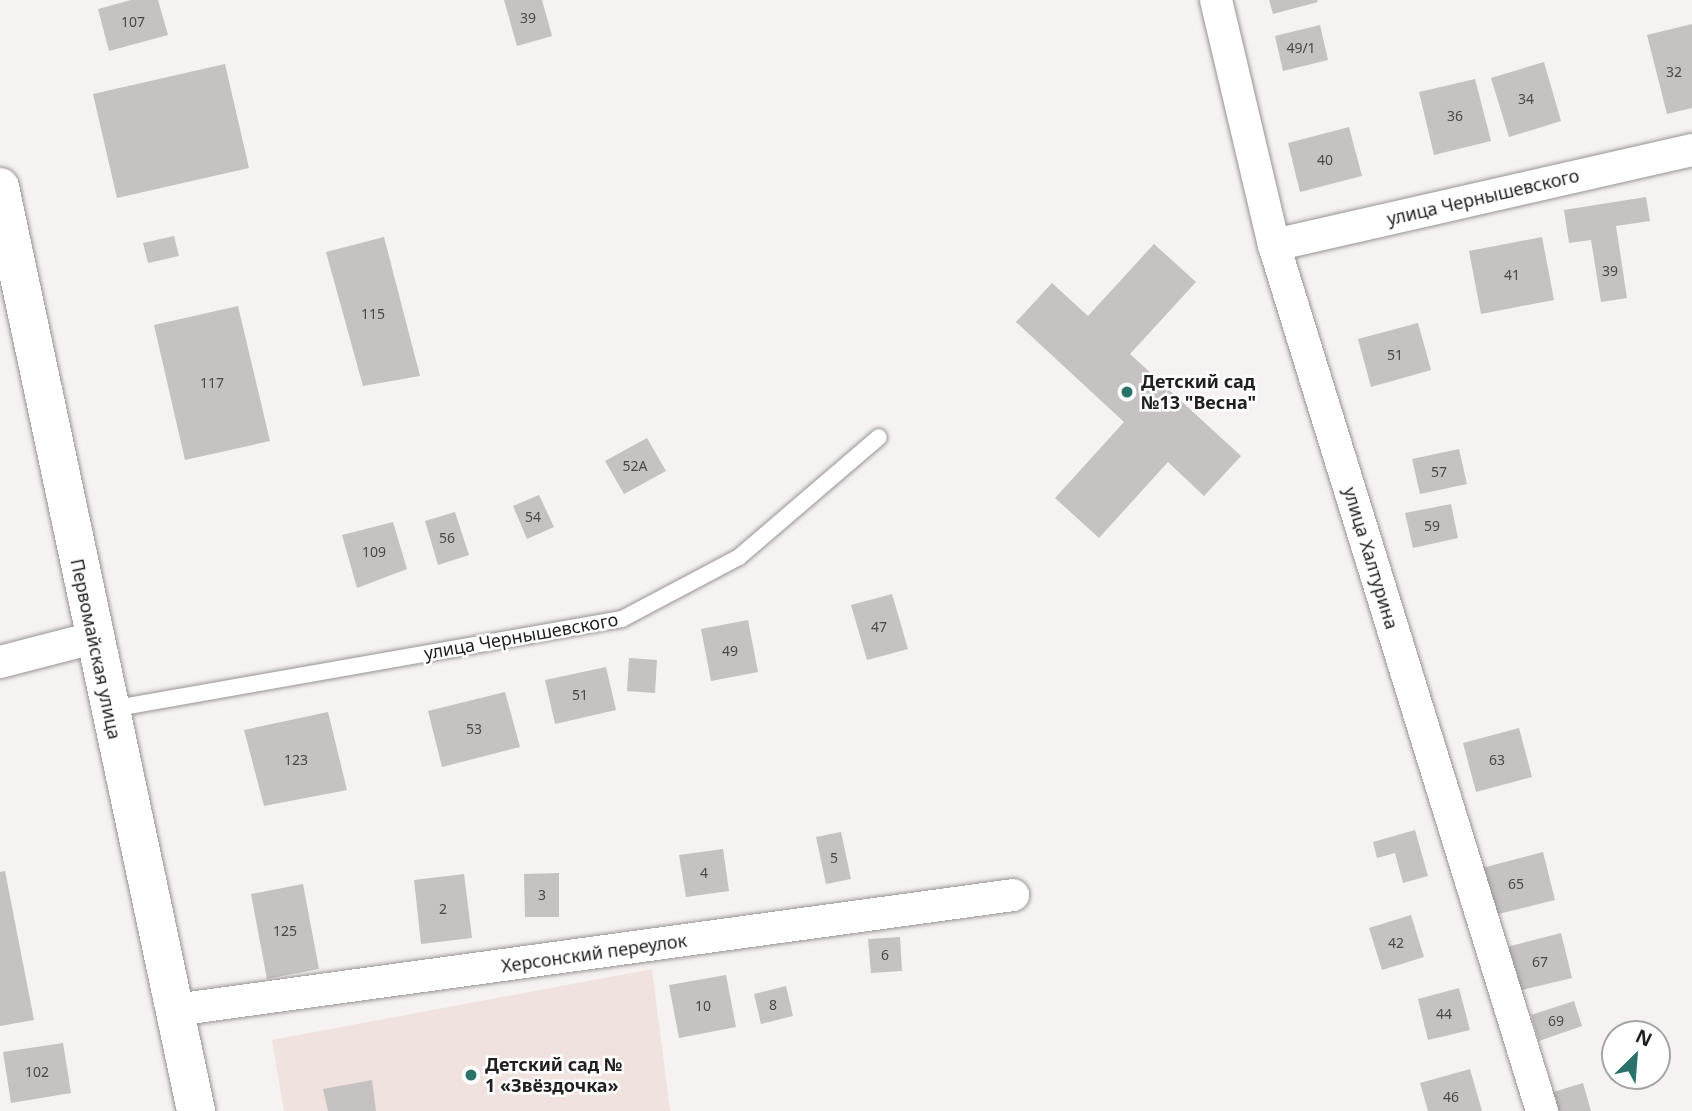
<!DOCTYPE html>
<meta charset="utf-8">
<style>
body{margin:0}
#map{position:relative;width:1692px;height:1111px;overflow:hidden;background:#f6f2f1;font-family:"Noto Sans",sans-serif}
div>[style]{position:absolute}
.built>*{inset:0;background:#efe2df}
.building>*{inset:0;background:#c5c2c1}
.roads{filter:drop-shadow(0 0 2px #979493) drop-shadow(0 0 2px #979493)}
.service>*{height:16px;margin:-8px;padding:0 8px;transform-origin:8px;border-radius:8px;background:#fff}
.minor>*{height:32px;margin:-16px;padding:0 16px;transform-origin:16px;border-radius:16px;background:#fff}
.secondary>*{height:38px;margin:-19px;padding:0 19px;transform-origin:19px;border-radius:19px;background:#fff}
.dots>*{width:19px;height:19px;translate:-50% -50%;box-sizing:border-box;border:4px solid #fff;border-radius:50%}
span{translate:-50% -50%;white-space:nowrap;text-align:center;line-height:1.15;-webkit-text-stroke:5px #fff;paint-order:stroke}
.number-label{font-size:14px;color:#4a4848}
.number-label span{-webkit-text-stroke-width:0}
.street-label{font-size:18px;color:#211f1f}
.poi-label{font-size:18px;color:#211f1f;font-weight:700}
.left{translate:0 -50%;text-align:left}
.north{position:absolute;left:1601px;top:1020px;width:70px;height:70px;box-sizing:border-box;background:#fff;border:2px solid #a6a5a5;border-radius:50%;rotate:25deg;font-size:19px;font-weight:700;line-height:28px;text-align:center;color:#211f1f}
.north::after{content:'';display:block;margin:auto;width:24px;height:32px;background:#2a726a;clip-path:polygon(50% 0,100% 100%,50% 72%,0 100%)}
</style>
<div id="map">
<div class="built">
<i style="clip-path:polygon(652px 969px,670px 1111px,284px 1111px,272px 1040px)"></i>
</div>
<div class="building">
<i style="clip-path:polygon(131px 0,158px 0,168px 35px,109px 51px,98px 9px)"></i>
<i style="clip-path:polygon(504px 0,542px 0,552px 36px,517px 46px)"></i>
<i style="clip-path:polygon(1269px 0,1317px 0,1318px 2px,1273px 14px)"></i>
<i style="clip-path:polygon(1692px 24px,1692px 108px,1667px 114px,1647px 35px)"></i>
<i style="clip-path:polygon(1320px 25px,1328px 60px,1283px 71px,1275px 36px)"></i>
<i style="clip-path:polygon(1544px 62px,1561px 121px,1509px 137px,1491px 78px)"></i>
<i style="clip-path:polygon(225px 64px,249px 168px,117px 198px,93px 94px)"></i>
<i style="clip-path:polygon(1475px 79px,1491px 141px,1434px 155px,1419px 92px)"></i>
<i style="clip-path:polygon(1349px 127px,1362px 176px,1300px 192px,1288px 143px)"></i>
<i style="clip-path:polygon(1646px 197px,1650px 221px,1616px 226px,1627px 298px,1601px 302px,1591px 240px,1569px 243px,1564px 210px)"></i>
<i style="clip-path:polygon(174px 236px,179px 256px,148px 263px,143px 243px)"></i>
<i style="clip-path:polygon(384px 237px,420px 376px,363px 386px,326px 252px)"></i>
<i style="clip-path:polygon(1542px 237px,1554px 300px,1481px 314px,1469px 251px)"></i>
<i style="clip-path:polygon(1154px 244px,1196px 282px,1130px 354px,1241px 456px,1204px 496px,1168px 462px,1099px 538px,1055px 498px,1124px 422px,1016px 322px,1052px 283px,1088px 316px)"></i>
<i style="clip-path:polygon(238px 306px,270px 441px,185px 460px,154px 325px)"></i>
<i style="clip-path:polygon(1418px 323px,1431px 370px,1371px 387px,1358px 339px)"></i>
<i style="clip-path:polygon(647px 438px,666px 471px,624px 494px,605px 461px)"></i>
<i style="clip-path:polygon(1459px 449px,1467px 484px,1420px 494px,1412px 459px)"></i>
<i style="clip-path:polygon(539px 495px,554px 527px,527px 539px,513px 506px)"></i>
<i style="clip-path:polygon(1451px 504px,1458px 538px,1413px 548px,1405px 513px)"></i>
<i style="clip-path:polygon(455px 512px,469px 555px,438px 565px,425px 521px)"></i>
<i style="clip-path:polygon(393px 522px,407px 569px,357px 588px,342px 535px)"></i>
<i style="clip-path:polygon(892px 594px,908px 649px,867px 660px,851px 605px)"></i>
<i style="clip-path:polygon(748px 620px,758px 672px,711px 681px,701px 629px)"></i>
<i style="clip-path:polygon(629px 658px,657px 660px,655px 693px,627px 691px)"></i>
<i style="clip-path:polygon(606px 667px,616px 710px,555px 724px,545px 680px)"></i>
<i style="clip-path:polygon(505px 692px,520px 747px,442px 767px,428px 711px)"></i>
<i style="clip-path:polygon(328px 712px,347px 790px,264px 806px,244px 730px)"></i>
<i style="clip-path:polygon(1519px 728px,1532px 777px,1476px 792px,1463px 743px)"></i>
<i style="clip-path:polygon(1415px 830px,1428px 876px,1403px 883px,1395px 853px,1377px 858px,1373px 842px)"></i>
<i style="clip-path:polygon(841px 832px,851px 879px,826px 884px,816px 837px)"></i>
<i style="clip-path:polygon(723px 849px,729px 891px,686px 897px,679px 855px)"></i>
<i style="clip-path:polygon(1543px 852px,1555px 900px,1490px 916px,1478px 869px)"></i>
<i style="clip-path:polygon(5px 871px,34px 1020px,0 1026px,0 872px)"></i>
<i style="clip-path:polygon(559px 873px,559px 917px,525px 917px,524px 874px)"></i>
<i style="clip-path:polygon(464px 874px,472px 938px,421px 944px,414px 880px)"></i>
<i style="clip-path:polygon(303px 884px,319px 969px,267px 979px,251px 894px)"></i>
<i style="clip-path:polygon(1411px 915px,1424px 957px,1382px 970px,1369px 928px)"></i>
<i style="clip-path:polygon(1561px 933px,1572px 978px,1518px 991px,1507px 947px)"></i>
<i style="clip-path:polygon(900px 937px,902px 971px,871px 973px,868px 939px)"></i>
<i style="clip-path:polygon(726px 975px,736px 1027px,679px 1038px,669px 985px)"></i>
<i style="clip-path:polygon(786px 986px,793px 1016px,761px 1024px,754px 994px)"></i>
<i style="clip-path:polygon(1459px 988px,1470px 1030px,1428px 1040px,1418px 999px)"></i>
<i style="clip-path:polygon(1574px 1001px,1582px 1026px,1539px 1041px,1531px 1015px)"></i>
<i style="clip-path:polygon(63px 1043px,71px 1093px,11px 1103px,3px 1052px)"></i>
<i style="clip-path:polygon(1470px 1069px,1482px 1111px,1428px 1111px,1420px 1083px)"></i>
<i style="clip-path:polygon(372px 1080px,376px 1111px,328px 1111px,323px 1089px)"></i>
<i style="clip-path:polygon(1583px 1083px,1591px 1111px,1556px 1111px,1550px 1093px)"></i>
</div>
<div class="roads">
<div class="service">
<i style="left:111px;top:709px;width:519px;rotate:-9.99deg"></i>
<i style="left:622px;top:619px;width:132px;rotate:-27.9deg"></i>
<i style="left:739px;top:557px;width:184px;rotate:-40.6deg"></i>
</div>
<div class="minor">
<i style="left:1216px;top:0;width:252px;rotate:76.7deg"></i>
<i style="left:1274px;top:245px;width:907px;rotate:72.8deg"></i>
<i style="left:1274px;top:245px;width:429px;rotate:-12.8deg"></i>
<i style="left:0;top:662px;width:96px;rotate:-14.5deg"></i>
<i style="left:175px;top:1010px;width:846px;rotate:-7.81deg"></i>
</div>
<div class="secondary">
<i style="left:0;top:187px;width:945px;rotate:78.02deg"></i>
</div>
</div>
<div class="dots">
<i style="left:1127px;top:392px;background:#2a726a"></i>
<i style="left:471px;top:1075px;background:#2a726a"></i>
</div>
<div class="number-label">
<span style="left:528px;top:18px">39</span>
<span style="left:133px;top:22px">107</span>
<span style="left:1301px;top:48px">49/1</span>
<span style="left:1674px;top:72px">32</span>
<span style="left:1526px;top:99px">34</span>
<span style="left:1455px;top:116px">36</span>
<span style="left:1325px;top:160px">40</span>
<span style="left:1610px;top:271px">39</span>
<span style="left:1512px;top:275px">41</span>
<span style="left:373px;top:314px">115</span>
<span style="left:1395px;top:355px">51</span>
<span style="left:212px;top:383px">117</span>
<span style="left:635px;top:466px">52А</span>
<span style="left:1439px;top:472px">57</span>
<span style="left:533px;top:517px">54</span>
<span style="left:1432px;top:526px">59</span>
<span style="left:447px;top:538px">56</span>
<span style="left:374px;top:552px">109</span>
<span style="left:879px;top:627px">47</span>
<span style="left:730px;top:651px">49</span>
<span style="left:580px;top:695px">51</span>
<span style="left:474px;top:729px">53</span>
<span style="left:296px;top:760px">123</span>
<span style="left:1497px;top:760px">63</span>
<span style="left:834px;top:858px">5</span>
<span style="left:704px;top:873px">4</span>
<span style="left:1516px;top:884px">65</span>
<span style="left:542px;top:895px">3</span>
<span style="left:443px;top:909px">2</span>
<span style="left:285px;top:931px">125</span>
<span style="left:1396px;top:943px">42</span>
<span style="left:885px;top:955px">6</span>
<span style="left:1540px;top:962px">67</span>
<span style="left:773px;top:1005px">8</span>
<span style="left:703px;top:1006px">10</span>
<span style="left:1444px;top:1014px">44</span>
<span style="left:1556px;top:1021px">69</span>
<span style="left:37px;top:1072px">102</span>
<span style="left:1451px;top:1097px">46</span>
</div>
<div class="street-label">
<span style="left:1483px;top:197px;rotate:-13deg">улица Чернышевского</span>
<span style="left:1371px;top:558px;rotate:73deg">улица Халтурина</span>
<span style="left:521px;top:636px;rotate:-10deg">улица Чернышевского</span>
<span style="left:96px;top:649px;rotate:78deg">Первомайская улица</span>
<span style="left:594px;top:953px;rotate:-8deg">Херсонский переулок</span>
</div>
<div class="poi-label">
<span class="left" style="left:1141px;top:392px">Детский сад<br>№13 "Весна"</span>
<span class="left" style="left:485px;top:1075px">Детский сад №<br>1 «Звёздочка»</span>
</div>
<div class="north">N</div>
</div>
